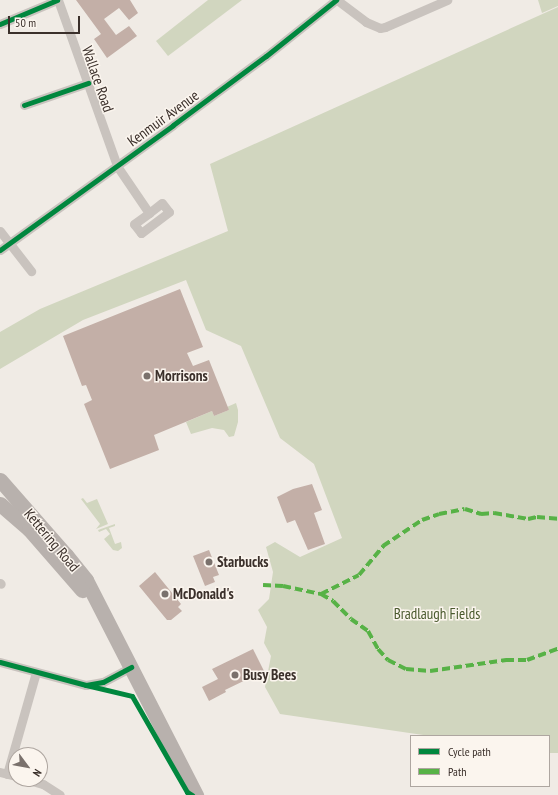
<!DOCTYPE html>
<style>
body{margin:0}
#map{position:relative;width:558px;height:795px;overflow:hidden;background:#f0ebe5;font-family:"PT Sans Narrow",sans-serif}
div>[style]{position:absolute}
.green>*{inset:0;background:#d1d6bf}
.building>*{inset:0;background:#c3afa7}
.street>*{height:9px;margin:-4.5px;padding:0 4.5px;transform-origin:4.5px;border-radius:4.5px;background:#c9c3be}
.primary>*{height:15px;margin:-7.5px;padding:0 7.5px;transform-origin:7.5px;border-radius:7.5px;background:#b8b1ad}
.quiet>*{height:4px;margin-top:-2px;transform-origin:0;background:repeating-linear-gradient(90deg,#57b246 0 8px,transparent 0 12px)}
.cycleway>*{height:5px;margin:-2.5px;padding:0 2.5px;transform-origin:2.5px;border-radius:2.5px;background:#00873e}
.dots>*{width:11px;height:11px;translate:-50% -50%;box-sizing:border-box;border:2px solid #fbf5ee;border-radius:50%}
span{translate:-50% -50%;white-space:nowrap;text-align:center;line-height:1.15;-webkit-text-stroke:3px #fbf5ee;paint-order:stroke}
.street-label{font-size:15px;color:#3b302b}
.poi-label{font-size:15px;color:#3b302b;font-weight:700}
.left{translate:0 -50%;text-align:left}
.park-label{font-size:15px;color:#4a5a2e}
.legend{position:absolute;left:410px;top:735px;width:140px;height:52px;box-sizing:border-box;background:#fbf5ee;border:1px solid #aea6a0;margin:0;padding:5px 7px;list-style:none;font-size:12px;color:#3b302b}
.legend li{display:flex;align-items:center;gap:8px;height:20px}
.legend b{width:20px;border:1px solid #aea6a0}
.north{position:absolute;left:8px;top:747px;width:40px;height:40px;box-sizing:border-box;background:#fbf5ee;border:1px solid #aea6a0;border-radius:50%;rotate:122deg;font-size:11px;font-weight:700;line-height:16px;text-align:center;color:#3b302b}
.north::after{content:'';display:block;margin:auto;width:14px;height:18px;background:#7a716c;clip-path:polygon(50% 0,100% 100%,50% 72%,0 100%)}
.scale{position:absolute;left:8px;top:16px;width:72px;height:18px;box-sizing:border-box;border:2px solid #3b302b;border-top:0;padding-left:5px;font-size:12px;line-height:14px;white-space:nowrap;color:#3b302b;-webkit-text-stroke:3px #fbf5ee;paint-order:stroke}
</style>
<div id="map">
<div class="green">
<i style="clip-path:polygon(208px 0,242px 0,168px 56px,156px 41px)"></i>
<i style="clip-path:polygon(538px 0,558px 0,558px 6px,542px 13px)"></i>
<i style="clip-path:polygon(558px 7px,558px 753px,549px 753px,549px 736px,430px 736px,280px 714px,265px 687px,271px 656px,264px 643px,267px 627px,258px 610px,269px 599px,273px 572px,266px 547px,275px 542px,300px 557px,342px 538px,314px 464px,280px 438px,241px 346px,206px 330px,186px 280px,83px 320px,0 369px,0 332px,40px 309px,228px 231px,210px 164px)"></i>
<i style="clip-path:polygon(236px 403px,238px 410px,238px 422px,234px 436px,229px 437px,224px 430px,212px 428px,191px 434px,186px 422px,212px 411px,214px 416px,229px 410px,227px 407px)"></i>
<i style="clip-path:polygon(83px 498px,87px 503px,97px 499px,108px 524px,96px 529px,100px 524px,81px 499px)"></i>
<i style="clip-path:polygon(115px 524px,115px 526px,109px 528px,115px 544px,121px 542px,122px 548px,118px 551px,113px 550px,104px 539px,110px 534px,106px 529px,99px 532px,98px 530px)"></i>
</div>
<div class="building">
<i style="clip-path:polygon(76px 0,130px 0,138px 13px,129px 20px,119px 8px,104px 19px,116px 35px,129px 26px,137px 36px,107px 58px,94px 39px,101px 34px)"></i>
<i style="clip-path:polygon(180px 289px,203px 347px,187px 353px,193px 366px,209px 360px,229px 410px,214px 416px,212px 411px,154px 435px,159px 450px,110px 469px,84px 404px,92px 400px,86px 385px,82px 386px,63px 336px)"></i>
<i style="clip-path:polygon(312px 484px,322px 510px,314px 513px,325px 544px,308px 550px,295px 520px,287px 523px,277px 497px,293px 489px)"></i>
<i style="clip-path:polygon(209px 550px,219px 575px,213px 577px,215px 582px,205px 586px,193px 556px)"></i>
<i style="clip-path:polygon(155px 572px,181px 604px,178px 607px,182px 611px,171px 620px,167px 620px,139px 586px)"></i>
<i style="clip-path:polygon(253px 649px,264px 671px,225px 690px,226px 692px,209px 701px,202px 687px,218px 679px,212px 669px)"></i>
</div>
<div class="street">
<i style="left:58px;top:0;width:176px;rotate:70.4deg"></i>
<i style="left:117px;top:166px;width:57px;rotate:55.8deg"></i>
<i style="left:149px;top:213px;width:16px;rotate:-38deg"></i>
<i style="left:162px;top:203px;width:11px;rotate:52deg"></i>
<i style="left:169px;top:212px;width:35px;rotate:143deg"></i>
<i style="left:141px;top:233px;width:11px;rotate:-128deg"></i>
<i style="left:134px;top:224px;width:19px;rotate:-36deg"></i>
<i style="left:337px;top:0;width:36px;rotate:37deg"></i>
<i style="left:366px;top:22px;width:15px;rotate:23deg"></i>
<i style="left:380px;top:28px;width:5px;rotate:-11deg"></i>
<i style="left:385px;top:27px;width:68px;rotate:-23.5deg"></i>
<i style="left:0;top:24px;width:62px;rotate:-22.8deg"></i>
<i style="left:24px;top:105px;width:68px;rotate:-19deg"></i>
<i style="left:0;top:231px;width:51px;rotate:52.2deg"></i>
<i style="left:0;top:250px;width:213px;rotate:-35.8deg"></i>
<i style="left:173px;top:125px;width:116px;rotate:-36.6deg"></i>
<i style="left:266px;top:56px;width:90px;rotate:-38.7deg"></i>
<i style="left:0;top:583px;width:1px;rotate:45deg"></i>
<i style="left:0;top:662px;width:89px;rotate:15deg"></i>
<i style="left:86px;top:685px;width:17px;rotate:-10deg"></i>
<i style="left:103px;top:682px;width:32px;rotate:-28deg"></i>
<i style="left:0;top:772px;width:16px;rotate:14deg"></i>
<i style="left:7px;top:774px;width:106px;rotate:-74.1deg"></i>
<i style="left:25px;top:779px;width:19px;rotate:16deg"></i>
<i style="left:43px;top:784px;width:20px;rotate:33deg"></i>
</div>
<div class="primary">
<i style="left:0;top:480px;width:100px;rotate:48.7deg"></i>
<i style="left:66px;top:555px;width:32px;rotate:51deg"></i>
<i style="left:86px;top:580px;width:242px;rotate:62.9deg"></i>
<i style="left:0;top:504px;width:38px;rotate:41deg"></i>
<i style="left:29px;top:529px;width:81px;rotate:49deg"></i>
</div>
<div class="quiet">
<i style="left:263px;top:585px;width:20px;rotate:3deg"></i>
<i style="left:283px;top:586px;width:39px;rotate:12deg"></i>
<i style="left:321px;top:594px;width:14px;rotate:30deg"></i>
<i style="left:333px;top:601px;width:25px;rotate:45deg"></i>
<i style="left:351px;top:619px;width:21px;rotate:35deg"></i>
<i style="left:368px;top:631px;width:21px;rotate:61deg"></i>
<i style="left:378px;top:649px;width:15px;rotate:48deg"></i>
<i style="left:388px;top:660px;width:20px;rotate:27deg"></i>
<i style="left:406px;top:669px;width:24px;rotate:5deg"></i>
<i style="left:430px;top:671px;width:77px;rotate:-8.2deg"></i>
<i style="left:506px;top:660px;width:21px"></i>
<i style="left:527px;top:660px;width:33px;rotate:-20deg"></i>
<i style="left:321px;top:594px;width:42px;rotate:-26.6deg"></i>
<i style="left:359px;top:575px;width:38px;rotate:-50deg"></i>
<i style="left:383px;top:546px;width:47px;rotate:-33.7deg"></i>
<i style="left:422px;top:520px;width:18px;rotate:-19deg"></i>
<i style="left:439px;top:514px;width:26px;rotate:-11deg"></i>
<i style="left:465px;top:509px;width:17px;rotate:17deg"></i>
<i style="left:481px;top:514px;width:13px;rotate:-4deg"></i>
<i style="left:494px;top:513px;width:35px;rotate:10deg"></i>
<i style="left:528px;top:519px;width:9px;rotate:-13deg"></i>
<i style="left:537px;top:517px;width:21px;rotate:5deg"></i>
</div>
<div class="cycleway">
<i style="left:0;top:24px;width:62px;rotate:-22.8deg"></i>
<i style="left:24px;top:105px;width:68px;rotate:-19deg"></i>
<i style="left:0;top:250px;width:213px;rotate:-35.8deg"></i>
<i style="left:173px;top:125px;width:116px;rotate:-36.6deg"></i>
<i style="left:266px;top:56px;width:90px;rotate:-38.7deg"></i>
<i style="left:0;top:662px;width:89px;rotate:15deg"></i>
<i style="left:86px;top:685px;width:17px;rotate:-10deg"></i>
<i style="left:103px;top:682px;width:32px;rotate:-28deg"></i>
<i style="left:86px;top:685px;width:47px;rotate:13.4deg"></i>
<i style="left:132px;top:696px;width:111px;rotate:60.2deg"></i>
<i style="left:187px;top:792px;width:6px;rotate:31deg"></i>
</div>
<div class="dots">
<i style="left:147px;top:376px;background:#7a716c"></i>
<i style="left:209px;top:562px;background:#7a716c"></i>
<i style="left:165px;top:594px;background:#7a716c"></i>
<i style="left:235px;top:675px;background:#7a716c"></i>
</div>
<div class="street-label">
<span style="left:98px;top:79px;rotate:71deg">Wallace Road</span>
<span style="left:163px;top:118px;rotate:-36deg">Kenmuir Avenue</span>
<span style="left:52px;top:540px;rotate:50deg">Kettering Road</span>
</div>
<div class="poi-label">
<span class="left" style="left:155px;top:376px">Morrisons</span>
<span class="left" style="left:217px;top:562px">Starbucks</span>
<span class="left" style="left:173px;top:594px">McDonald's</span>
<span class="left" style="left:243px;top:675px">Busy Bees</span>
</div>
<div class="park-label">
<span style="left:437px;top:614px">Bradlaugh Fields</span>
</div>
<ul class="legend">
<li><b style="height:5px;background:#00873e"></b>Cycle path</li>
<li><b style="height:5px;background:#57b246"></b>Path</li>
</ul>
<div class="north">N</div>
<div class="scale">50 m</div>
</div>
